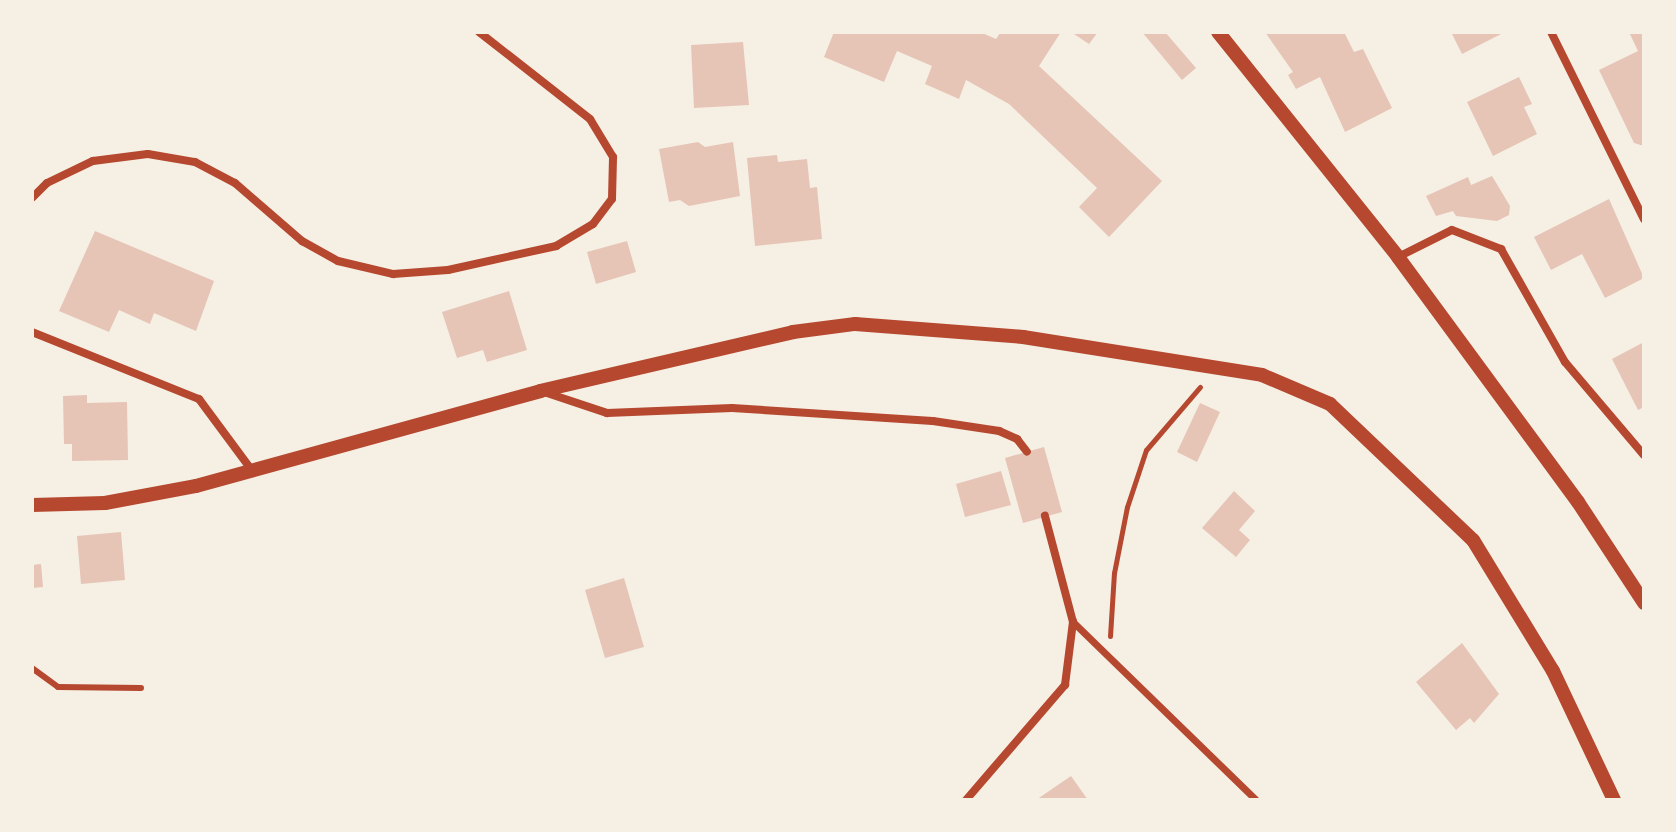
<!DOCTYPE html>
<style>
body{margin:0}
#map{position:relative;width:1676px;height:832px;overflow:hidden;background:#f6efe4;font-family:"Noto Sans",sans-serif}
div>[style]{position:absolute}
.building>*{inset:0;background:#e6c5b7}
.path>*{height:5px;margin:-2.5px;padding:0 2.5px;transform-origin:2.5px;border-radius:2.5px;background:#b5482f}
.service>*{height:6px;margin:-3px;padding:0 3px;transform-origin:3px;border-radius:3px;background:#b5482f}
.pedestrian>*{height:7px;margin:-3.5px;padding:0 3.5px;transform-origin:3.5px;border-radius:3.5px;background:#b5482f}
.minor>*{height:8px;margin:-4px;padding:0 4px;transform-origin:4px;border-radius:4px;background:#b5482f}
.tertiary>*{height:14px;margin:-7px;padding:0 7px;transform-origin:7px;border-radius:7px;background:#b5482f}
span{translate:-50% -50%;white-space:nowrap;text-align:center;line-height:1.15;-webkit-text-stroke:6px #f6efe4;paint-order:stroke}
.frame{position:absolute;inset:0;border:34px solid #f6efe4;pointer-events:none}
</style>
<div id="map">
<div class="building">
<i style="clip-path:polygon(834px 32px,980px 32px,996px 39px,1001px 32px,1061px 32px,1039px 66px,1162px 181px,1109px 237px,1079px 207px,1097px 188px,1009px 104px,966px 80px,959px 99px,925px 84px,932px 66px,897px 51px,884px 82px,824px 57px)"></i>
<i style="clip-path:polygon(1071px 32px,1098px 32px,1089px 44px)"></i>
<i style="clip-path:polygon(1142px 32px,1165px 32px,1196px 68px,1182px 80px)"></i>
<i style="clip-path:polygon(1265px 32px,1344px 32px,1354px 52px,1363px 49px,1392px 108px,1345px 132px,1320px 77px,1296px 89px,1288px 75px,1293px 72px)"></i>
<i style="clip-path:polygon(1456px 32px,1505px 32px,1462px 54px,1452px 34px)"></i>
<i style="clip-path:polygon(1629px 32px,1644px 32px,1644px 146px,1634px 143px,1599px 70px,1638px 51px)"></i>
<i style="clip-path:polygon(743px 42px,749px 105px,694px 108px,691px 45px)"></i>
<i style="clip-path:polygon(1519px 77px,1532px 104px,1524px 107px,1537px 134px,1493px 156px,1467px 102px)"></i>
<i style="clip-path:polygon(698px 142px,705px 147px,733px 142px,740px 196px,689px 206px,680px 200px,669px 202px,659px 149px)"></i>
<i style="clip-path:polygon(777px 155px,778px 162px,807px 159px,810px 188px,817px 187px,822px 239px,755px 246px,747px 158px)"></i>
<i style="clip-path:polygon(1492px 176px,1510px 206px,1509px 215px,1497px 221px,1456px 216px,1453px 211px,1436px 216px,1426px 196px,1468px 177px,1471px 185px)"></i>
<i style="clip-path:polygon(1609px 199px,1644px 278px,1605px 298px,1582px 254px,1551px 270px,1534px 237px)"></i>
<i style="clip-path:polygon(95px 231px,214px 281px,196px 331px,154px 313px,150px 324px,119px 310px,109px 332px,59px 311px)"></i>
<i style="clip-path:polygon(627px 241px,636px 272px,596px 284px,587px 252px)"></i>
<i style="clip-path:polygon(509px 291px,527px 350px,487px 362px,483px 350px,457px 358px,442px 312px)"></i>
<i style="clip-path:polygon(1644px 342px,1644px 407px,1638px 410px,1612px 359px)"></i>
<i style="clip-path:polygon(87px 395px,87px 403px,127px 402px,128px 460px,72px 461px,72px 444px,64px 444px,63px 396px)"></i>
<i style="clip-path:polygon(1200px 403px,1220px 412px,1197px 462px,1177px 452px)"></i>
<i style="clip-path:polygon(1044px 447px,1062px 512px,1023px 523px,1005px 458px)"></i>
<i style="clip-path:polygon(1001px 471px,1011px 505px,965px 517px,956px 484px)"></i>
<i style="clip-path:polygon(1234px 491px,1255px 511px,1239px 530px,1250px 540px,1236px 557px,1202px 528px)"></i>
<i style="clip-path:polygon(121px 532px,125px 580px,81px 584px,77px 536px)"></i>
<i style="clip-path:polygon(41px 564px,43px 587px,32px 588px,32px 565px)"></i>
<i style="clip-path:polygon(624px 578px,644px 647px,605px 658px,585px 590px)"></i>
<i style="clip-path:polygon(1462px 643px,1499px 694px,1474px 723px,1470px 718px,1456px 730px,1416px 682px)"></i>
<i style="clip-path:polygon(1071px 776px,1088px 800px,1036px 800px)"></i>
</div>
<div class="path">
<i style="left:1110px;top:636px;width:63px;rotate:-86.4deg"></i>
<i style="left:1114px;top:573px;width:67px;rotate:-78.9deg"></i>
<i style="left:1127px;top:507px;width:60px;rotate:-71.6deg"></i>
<i style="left:1146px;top:450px;width:83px;rotate:-49.4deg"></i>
</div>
<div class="service">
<i style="left:32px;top:668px;width:32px;rotate:36deg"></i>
<i style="left:58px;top:687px;width:83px;rotate:0.7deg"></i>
</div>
<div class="pedestrian">
<i style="left:1073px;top:622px;width:255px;rotate:44.2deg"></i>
</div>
<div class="minor">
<i style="left:1551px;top:32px;width:209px;rotate:63.6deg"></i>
<i style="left:32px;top:198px;width:21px;rotate:-45deg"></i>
<i style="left:47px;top:183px;width:51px;rotate:-25.6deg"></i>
<i style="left:93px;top:161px;width:55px;rotate:-7.3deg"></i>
<i style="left:148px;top:154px;width:48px;rotate:9.7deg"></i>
<i style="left:195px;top:162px;width:45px;rotate:27.7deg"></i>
<i style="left:235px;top:183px;width:89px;rotate:40.9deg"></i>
<i style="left:302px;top:241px;width:41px;rotate:29.1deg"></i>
<i style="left:338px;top:261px;width:57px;rotate:13.3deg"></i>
<i style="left:393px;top:274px;width:55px;rotate:-4.2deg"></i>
<i style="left:448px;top:270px;width:111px;rotate:-12.5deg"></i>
<i style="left:556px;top:246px;width:43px;rotate:-30.7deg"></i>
<i style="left:593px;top:224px;width:31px;rotate:-53deg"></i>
<i style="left:612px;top:199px;width:42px;rotate:-88.6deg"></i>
<i style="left:613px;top:157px;width:44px;rotate:-121.2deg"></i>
<i style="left:590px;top:119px;width:141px;rotate:-141.9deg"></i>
<i style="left:1398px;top:257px;width:60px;rotate:-26.6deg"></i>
<i style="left:1452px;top:230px;width:53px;rotate:21.2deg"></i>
<i style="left:1501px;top:249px;width:130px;rotate:60.5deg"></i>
<i style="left:1565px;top:362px;width:122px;rotate:49.7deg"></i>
<i style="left:32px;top:332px;width:180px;rotate:21.9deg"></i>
<i style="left:199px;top:399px;width:91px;rotate:53.5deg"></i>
<i style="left:541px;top:391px;width:70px;rotate:18.4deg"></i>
<i style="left:607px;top:413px;width:125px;rotate:-2.3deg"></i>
<i style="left:732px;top:408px;width:201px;rotate:3.7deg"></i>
<i style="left:933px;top:421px;width:67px;rotate:8.6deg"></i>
<i style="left:999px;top:431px;width:20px;rotate:24deg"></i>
<i style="left:1017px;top:439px;width:16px;rotate:52deg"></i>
<i style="left:966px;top:800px;width:152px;rotate:-49.3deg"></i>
<i style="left:1065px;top:685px;width:64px;rotate:-82.8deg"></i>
<i style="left:1073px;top:622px;width:110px;rotate:-104.8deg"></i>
</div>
<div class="tertiary">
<i style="left:1218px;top:32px;width:288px;rotate:51.3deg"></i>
<i style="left:1398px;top:257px;width:304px;rotate:53.7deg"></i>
<i style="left:1578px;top:502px;width:121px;rotate:56.8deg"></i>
<i style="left:32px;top:505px;width:73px;rotate:-1.6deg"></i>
<i style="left:105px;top:503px;width:93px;rotate:-10.6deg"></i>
<i style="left:196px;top:486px;width:357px;rotate:-15.4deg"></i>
<i style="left:540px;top:391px;width:260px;rotate:-13.1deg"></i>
<i style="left:793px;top:332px;width:63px;rotate:-7.4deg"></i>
<i style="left:855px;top:324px;width:169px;rotate:4.4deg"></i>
<i style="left:1023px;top:337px;width:242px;rotate:9deg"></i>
<i style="left:1262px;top:375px;width:74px;rotate:23.1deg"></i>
<i style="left:1330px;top:404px;width:197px;rotate:43.6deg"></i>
<i style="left:1473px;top:540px;width:153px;rotate:58.6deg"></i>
<i style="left:1553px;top:671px;width:143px;rotate:64.7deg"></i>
</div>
<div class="frame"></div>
</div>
